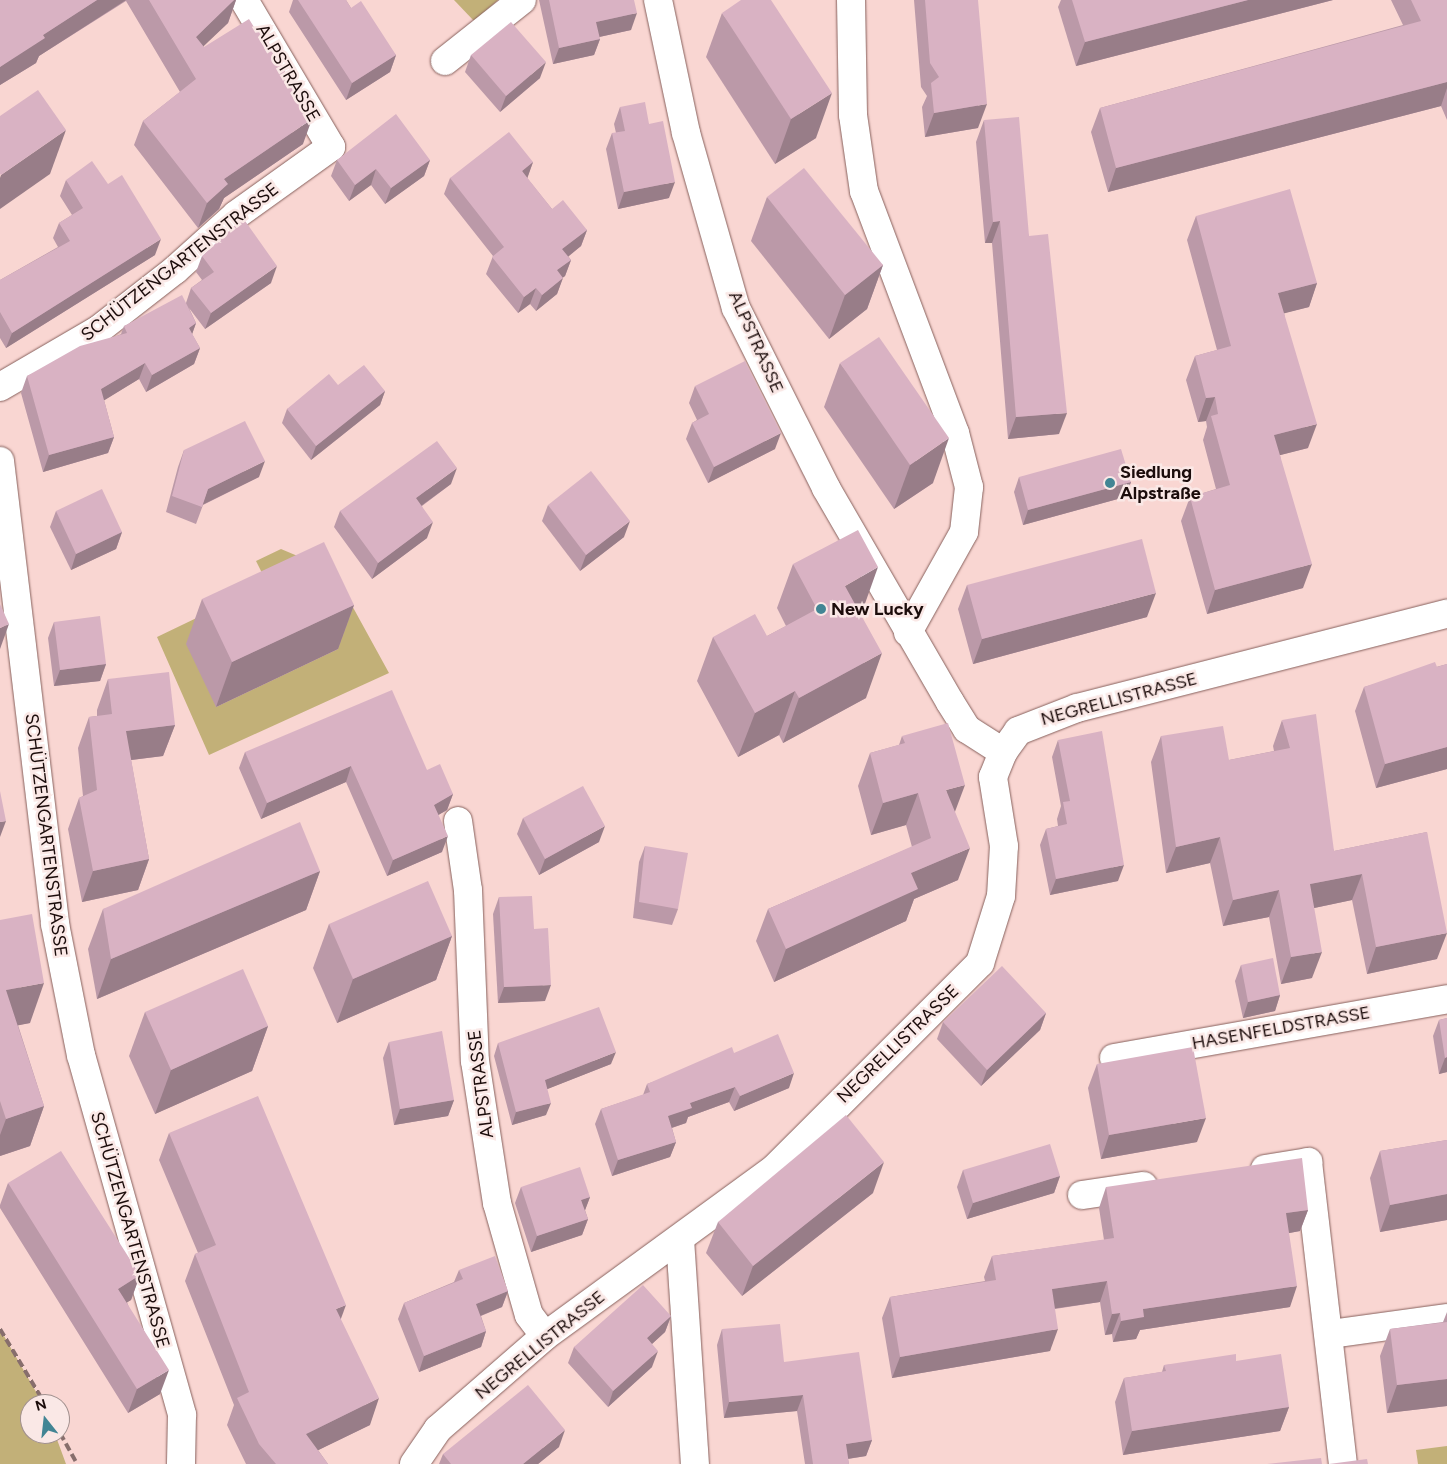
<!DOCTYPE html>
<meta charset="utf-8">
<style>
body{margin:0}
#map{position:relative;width:1447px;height:1464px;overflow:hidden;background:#f9d6d2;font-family:Figtree,sans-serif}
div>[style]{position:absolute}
.green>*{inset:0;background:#c2b078}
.roads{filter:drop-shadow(0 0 1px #87615d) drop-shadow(0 0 1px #87615d)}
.minor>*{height:28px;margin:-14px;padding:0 14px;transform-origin:14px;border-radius:14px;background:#fff}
.rail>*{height:4px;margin-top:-2px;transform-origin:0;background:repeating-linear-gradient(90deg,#876e6c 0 8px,transparent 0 12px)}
.wall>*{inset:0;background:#bb99a8}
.shaded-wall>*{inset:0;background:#987d88}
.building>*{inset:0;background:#d9b2c3}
.dots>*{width:14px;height:14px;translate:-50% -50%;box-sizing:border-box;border:2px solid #fae8e6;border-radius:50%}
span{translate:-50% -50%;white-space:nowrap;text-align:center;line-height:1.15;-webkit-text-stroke:5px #fae8e6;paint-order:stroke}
.street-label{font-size:18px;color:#1b0c0b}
.poi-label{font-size:18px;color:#1b0c0b;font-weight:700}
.left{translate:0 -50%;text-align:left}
.north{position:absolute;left:20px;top:1394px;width:50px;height:50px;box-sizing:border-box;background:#fae8e6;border:1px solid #a1908e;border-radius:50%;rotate:344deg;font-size:14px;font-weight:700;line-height:20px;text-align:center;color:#1b0c0b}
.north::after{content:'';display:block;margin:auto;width:18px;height:22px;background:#428594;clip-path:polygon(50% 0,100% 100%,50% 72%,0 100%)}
</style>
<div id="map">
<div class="green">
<i style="clip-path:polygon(454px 0,498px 0,474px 21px)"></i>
<i style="clip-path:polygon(281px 549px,333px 571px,389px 673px,209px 755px,157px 637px,209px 612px,216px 707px,338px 649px,276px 601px,256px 561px)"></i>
<i style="clip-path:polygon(0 1329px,43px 1404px,30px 1404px,30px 1434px,55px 1434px,66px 1464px,0 1464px)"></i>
<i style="clip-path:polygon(1447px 1446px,1447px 1464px,1418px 1464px,1416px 1450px)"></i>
</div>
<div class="roads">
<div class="minor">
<i style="left:658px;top:0;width:136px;rotate:78.1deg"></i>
<i style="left:686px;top:133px;width:182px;rotate:74.1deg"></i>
<i style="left:736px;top:308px;width:201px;rotate:63.4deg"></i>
<i style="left:826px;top:488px;width:247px;rotate:59.9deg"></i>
<i style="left:950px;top:702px;width:32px;rotate:58deg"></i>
<i style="left:967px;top:729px;width:43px;rotate:32.6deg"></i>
<i style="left:851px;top:0;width:115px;rotate:89deg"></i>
<i style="left:853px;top:115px;width:77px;rotate:81.8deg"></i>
<i style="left:864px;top:191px;width:259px;rotate:69.4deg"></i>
<i style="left:955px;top:433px;width:56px;rotate:75.5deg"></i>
<i style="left:969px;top:487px;width:45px;rotate:96.3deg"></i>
<i style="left:964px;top:532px;width:115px;rotate:119.2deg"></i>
<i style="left:445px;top:61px;width:98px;rotate:-38.4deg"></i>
<i style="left:0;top:387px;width:113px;rotate:-30.2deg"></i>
<i style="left:98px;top:330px;width:98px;rotate:-37.9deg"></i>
<i style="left:175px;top:270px;width:82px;rotate:-42deg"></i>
<i style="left:236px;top:215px;width:117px;rotate:-35.6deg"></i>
<i style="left:331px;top:147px;width:171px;rotate:-120.6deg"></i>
<i style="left:0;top:461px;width:466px;rotate:83.2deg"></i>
<i style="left:55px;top:924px;width:134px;rotate:78.8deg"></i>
<i style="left:81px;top:1055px;width:374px;rotate:74.3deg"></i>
<i style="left:182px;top:1415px;width:49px;rotate:91.2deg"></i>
<i style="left:458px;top:821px;width:70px;rotate:81.8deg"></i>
<i style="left:468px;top:890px;width:171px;rotate:87.7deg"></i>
<i style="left:475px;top:1061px;width:144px;rotate:81.2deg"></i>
<i style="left:497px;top:1203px;width:116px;rotate:74.1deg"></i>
<i style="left:529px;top:1315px;width:26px;rotate:53deg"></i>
<i style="left:1114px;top:1058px;width:338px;rotate:-10deg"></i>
<i style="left:1265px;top:1169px;width:44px;rotate:-9.2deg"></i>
<i style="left:1308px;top:1162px;width:304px;rotate:83.4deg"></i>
<i style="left:1082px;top:1195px;width:62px;rotate:-8.4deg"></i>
<i style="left:680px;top:1239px;width:225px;rotate:86.2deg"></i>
<i style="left:1331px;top:1334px;width:117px;rotate:-7.9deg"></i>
<i style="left:414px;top:1464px;width:42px;rotate:-55.6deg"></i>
<i style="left:438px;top:1429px;width:142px;rotate:-41deg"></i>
<i style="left:545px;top:1336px;width:285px;rotate:-36.1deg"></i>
<i style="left:775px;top:1168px;width:290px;rotate:-45deg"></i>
<i style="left:980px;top:963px;width:70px;rotate:-72.6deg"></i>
<i style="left:1001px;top:896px;width:50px;rotate:-86.6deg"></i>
<i style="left:1004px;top:846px;width:70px;rotate:-99.1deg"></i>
<i style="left:993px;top:777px;width:27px;rotate:-68deg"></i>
<i style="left:1003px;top:752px;width:26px;rotate:-54deg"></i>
<i style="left:1018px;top:731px;width:63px;rotate:-21.3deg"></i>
<i style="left:1077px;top:708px;width:382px;rotate:-14.3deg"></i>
</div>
</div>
<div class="rail">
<i style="left:0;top:1329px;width:87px;rotate:59deg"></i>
<i style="left:60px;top:1433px;width:35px;rotate:61deg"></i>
</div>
<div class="wall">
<i style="clip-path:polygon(0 0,236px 0,228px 23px,203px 46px,303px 144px,224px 198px,219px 209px,198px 228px,134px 145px,143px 121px,180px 92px,126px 1px,39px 56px,36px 63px,0 85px)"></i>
<i style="clip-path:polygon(293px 0,346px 0,351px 8px,396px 55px,390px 72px,346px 100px,289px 12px)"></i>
<i style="clip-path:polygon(539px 0,634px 0,631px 30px,599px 37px,600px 39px,594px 55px,553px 64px)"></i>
<i style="clip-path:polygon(914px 0,978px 0,978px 128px,925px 137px,922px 107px,927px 96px,921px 87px)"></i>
<i style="clip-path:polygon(1061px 0,1333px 0,1076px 66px,1058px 7px)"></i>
<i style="clip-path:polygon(1391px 0,1447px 0,1447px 120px,1441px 106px,1108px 192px,1091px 132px,1100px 108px,1403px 25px)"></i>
<i style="clip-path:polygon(722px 13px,816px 138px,775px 164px,706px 57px)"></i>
<i style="clip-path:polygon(471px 55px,540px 78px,500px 112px,465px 72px)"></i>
<i style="clip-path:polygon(620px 107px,649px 124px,669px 198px,618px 209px,606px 149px,612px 133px,616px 133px,614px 124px)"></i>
<i style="clip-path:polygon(984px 120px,1029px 236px,1059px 434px,1008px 439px,992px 243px,985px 243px,976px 142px)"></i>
<i style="clip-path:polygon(337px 160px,430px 160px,424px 176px,385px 204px,371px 185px,349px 201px,331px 176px)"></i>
<i style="clip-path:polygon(533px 162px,527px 178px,552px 209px,587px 230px,581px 246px,568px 256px,571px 260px,565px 276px,563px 277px,557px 294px,536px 311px,530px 304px,518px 313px,486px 274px,493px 256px,444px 194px,450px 178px)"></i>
<i style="clip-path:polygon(66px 180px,155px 255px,6px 348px,0 338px,0 280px,58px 247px,53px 238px,59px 223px,72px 215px,60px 196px)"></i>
<i style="clip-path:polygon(767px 197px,883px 265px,867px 309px,829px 339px,751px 241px)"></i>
<i style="clip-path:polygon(1196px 216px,1317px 283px,1309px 307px,1284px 313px,1308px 448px,1280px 455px,1303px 588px,1207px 614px,1181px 521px,1190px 497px,1216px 489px,1203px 440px,1207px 427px,1206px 421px,1198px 422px,1186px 380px,1195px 356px,1217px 350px,1187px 240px)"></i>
<i style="clip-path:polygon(202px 256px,271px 283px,205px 329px,189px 308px,196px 323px,192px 334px,200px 348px,194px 364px,146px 392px,139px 379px,104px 400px,114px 437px,108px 453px,43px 472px,21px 393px,27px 376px,121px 334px,124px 326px,186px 303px,191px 288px,202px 280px,196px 272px)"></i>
<i style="clip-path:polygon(840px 363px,933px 483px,894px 509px,824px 407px)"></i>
<i style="clip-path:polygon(338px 385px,385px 391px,380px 405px,311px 460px,282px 423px,287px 409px)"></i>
<i style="clip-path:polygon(695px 386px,775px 449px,708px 483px,686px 439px,692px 423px,697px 420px,689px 403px)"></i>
<i style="clip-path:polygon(184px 450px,259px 477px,203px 505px,196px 524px,166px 512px,178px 467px)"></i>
<i style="clip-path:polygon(1019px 477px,1131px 482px,1125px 497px,1023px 525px,1014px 492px)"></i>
<i style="clip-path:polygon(451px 484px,422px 506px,427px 538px,372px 579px,334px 527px,340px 511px)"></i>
<i style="clip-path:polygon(548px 505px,624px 537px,580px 571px,542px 521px)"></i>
<i style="clip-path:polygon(56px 511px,122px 532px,116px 549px,71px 570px,50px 527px)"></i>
<i style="clip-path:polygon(793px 564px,862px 612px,860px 613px,866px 698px,783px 743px,779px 735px,738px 757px,697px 681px,713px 637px,767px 636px,786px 626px,777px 608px)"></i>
<i style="clip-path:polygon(967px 585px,1147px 617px,973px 664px,958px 609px)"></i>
<i style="clip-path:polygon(202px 599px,354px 605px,338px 649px,216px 707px,186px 644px)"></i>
<i style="clip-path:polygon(54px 622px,106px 664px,100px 681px,54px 686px,48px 638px)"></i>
<i style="clip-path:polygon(1447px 664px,1447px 769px,1376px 788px,1355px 711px,1364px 687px)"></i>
<i style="clip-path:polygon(108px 679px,175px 725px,163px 756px,131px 760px,149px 859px,138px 890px,82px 902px,68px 829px,79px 798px,83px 796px,78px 748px,89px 717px,97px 716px,97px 710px)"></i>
<i style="clip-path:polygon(1282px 720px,1334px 851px,1427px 832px,1437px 959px,1367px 974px,1352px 900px,1314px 908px,1312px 978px,1281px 984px,1269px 917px,1223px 926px,1210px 863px,1166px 873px,1151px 762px,1161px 736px,1229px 760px,1274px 751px,1273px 746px)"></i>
<i style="clip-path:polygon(902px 736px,955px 812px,958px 880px,914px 899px,906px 921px,774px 982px,756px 941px,768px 909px,912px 847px,906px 825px,871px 835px,858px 786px,870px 753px,899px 745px)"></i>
<i style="clip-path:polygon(1058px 740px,1118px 881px,1050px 895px,1040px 845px,1046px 829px,1058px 826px,1057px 819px,1061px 806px,1052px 757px)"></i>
<i style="clip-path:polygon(245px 752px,427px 770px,453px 794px,447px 810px,438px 815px,442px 852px,387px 876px,346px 782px,261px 819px,239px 768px)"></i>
<i style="clip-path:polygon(523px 818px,599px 842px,539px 875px,517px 834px)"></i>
<i style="clip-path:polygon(645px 846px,678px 909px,672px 925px,633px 918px,639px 862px)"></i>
<i style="clip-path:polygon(320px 871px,306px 910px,97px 999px,88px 949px,103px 909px)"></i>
<i style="clip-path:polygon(499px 897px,534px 929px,545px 1001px,498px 1003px,493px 914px)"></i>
<i style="clip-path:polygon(0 920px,30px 1023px,18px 1025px,44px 1106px,30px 1146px,0 1156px)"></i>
<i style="clip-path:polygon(329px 924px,452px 936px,436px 980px,337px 1023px,313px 968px)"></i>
<i style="clip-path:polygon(1241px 965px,1280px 995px,1275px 1011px,1243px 1018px,1235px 981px)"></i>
<i style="clip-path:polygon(145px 1012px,268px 1026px,252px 1071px,155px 1114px,129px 1056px)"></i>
<i style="clip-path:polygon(1046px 1013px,1040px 1030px,981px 1086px,937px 1039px,943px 1022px)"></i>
<i style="clip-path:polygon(1447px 1018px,1447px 1072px,1439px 1074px,1433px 1036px,1439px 1020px)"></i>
<i style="clip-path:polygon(389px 1042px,454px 1100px,448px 1116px,394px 1125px,383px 1058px)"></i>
<i style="clip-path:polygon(498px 1043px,611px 1064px,547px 1089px,546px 1115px,512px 1125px,494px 1056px)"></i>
<i style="clip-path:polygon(734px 1053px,789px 1088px,734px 1111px,729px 1102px,688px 1117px,686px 1123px,672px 1128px,676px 1142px,670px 1157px,612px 1176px,595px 1124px,601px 1109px,643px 1095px,647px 1084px)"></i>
<i style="clip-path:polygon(1097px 1064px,1197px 1142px,1101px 1159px,1088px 1088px)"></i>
<i style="clip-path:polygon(169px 1133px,340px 1319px,370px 1425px,318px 1450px,328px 1464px,246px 1464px,227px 1425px,234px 1405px,185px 1281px,195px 1254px,198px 1253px,159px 1160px)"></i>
<i style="clip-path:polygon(1447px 1140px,1447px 1220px,1380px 1232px,1370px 1178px,1380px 1151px)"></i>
<i style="clip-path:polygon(963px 1170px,1060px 1176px,1054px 1193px,967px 1219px,957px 1187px)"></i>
<i style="clip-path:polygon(8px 1183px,140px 1275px,131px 1300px,127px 1302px,160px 1394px,128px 1413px,0 1208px,0 1205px)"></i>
<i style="clip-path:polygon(521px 1187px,590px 1197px,585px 1210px,588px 1219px,582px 1235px,531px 1252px,515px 1203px)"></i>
<i style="clip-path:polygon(1106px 1187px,1308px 1210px,1300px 1231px,1289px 1233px,1290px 1307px,1140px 1330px,1136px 1339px,1113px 1342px,1112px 1334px,1105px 1335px,1100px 1302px,1055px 1309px,1050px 1351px,892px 1378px,882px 1318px,890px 1297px,985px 1281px,984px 1277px,992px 1256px,1104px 1240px,1099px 1208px)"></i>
<i style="clip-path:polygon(873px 1193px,742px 1296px,706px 1253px,718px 1222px)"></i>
<i style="clip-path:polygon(459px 1270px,508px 1291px,502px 1307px,481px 1316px,486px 1331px,481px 1347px,419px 1372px,398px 1319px,404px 1303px,454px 1282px)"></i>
<i style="clip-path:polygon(1447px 1312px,1447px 1406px,1387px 1413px,1380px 1356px,1390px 1329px,1443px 1322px)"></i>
<i style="clip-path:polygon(671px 1316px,665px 1332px,652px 1344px,652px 1367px,608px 1407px,568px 1363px,574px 1347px)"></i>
<i style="clip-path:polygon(722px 1329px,784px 1362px,872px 1440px,866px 1456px,848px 1459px,849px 1464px,805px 1464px,797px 1411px,724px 1418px,717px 1345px)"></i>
<i style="clip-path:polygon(1236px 1361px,1289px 1407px,1280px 1431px,1123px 1455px,1115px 1402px,1124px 1378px,1162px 1372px,1164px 1365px)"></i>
<i style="clip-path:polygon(559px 1447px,538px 1464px,439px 1464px,443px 1454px)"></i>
</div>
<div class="shaded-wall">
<i style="clip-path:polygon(97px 0,126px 0,39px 56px,36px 63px,0 85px,0 67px,43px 35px)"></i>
<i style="clip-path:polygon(234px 0,236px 0,228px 23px,187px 62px,196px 37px)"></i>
<i style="clip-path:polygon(1248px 0,1333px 0,1076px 66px,1085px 42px)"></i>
<i style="clip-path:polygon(637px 13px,631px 30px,590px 39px,596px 22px)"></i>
<i style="clip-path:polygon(600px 39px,594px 55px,553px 64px,559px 48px)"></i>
<i style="clip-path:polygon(396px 55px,390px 72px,346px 100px,352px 83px)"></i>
<i style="clip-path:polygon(546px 62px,540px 78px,500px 112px,506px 96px)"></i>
<i style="clip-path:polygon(1447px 82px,1447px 88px,1441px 106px,1108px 192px,1116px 168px)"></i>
<i style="clip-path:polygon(832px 93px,816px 138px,775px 164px,791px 119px)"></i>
<i style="clip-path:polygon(987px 104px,978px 128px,925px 137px,934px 113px)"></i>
<i style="clip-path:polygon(312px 119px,303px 144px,224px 198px,219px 209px,198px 228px,207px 203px,224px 179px)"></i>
<i style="clip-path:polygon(66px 130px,50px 174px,0 209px,0 178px,1px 175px)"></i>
<i style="clip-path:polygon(430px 160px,424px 176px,385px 204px,391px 188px)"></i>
<i style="clip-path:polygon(533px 162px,527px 179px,522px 171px)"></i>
<i style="clip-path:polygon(376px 169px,371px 185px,349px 201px,355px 185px)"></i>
<i style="clip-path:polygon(675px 182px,669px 198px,618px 209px,624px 192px)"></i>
<i style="clip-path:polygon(1000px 221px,992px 243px,985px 243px,993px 222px)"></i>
<i style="clip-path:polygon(587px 230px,581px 246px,557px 266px,562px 249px)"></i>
<i style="clip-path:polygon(161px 239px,155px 255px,6px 348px,12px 333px)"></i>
<i style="clip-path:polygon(571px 260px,565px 276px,551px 287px,557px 270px)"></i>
<i style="clip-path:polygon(883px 265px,867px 309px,829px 339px,845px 295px)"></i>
<i style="clip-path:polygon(277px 266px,271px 283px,205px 329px,211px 313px)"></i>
<i style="clip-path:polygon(563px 278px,557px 294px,536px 311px,542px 295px)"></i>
<i style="clip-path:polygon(1317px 283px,1309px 307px,1270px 317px,1278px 293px)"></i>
<i style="clip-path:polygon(536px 288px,530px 304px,518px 313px,524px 297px)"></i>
<i style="clip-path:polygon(196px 323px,190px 340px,189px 328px)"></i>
<i style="clip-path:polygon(200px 348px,194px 364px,146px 392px,152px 375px)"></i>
<i style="clip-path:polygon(145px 363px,139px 379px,95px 406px,101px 389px)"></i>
<i style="clip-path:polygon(385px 391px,380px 405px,311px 460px,316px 446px)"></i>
<i style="clip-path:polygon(1215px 397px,1206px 421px,1198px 422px,1206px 398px)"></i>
<i style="clip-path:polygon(1067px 413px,1059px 434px,1008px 439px,1016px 417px)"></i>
<i style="clip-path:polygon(1317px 424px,1308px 448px,1265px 459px,1274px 435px)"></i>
<i style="clip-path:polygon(781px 433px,775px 449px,708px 483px,714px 467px)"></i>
<i style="clip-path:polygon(114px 437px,108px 453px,43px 472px,49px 455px)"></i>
<i style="clip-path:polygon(949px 438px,933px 483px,894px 509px,910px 465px)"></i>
<i style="clip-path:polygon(265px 461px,259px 477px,202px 505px,208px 489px)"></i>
<i style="clip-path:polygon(457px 468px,451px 484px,410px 514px,416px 498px)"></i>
<i style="clip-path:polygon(1131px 482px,1125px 497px,1023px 525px,1028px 510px)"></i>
<i style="clip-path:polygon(630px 521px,624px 537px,580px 571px,586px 555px)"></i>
<i style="clip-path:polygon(433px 522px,427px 538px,372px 579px,378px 563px)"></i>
<i style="clip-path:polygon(122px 532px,116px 549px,71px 570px,76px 554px)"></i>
<i style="clip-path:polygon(1312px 564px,1303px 588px,1207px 614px,1215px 590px)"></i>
<i style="clip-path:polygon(878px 567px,862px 612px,829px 630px,845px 586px)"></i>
<i style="clip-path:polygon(1156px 593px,1147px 617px,973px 664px,982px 639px)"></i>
<i style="clip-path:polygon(354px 605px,338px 649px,216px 707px,232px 662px)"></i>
<i style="clip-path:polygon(9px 624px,0 649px,0 628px)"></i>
<i style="clip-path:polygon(882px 653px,866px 698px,783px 743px,799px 698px)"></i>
<i style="clip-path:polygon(106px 664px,100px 681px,54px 686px,60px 670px)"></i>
<i style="clip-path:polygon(795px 691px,779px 735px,738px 757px,755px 713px)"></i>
<i style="clip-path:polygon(175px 725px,163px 756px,115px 762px,126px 731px)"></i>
<i style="clip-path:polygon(1447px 747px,1447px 769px,1376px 788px,1385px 764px)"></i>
<i style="clip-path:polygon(351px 766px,346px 782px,261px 819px,267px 803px)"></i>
<i style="clip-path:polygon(965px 785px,953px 817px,946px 790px)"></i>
<i style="clip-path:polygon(918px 793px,906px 825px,871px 835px,883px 803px)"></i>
<i style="clip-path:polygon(453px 794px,447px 810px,428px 821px,434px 805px)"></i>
<i style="clip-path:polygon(6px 821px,0 837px,0 822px)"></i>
<i style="clip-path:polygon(605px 826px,599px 842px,539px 875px,545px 859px)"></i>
<i style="clip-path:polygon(448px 836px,442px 852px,387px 876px,393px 860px)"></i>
<i style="clip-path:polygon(1220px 837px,1210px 863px,1166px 873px,1176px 847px)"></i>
<i style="clip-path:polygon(970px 848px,958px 880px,914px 899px,906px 921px,774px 982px,786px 949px,911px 873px)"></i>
<i style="clip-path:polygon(149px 859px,138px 890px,82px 902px,93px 871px)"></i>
<i style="clip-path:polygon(1124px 865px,1118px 881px,1050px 895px,1056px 879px)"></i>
<i style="clip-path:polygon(320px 871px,306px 910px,97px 999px,111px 959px)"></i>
<i style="clip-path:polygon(1362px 874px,1352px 900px,1300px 911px,1310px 884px)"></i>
<i style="clip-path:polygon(1279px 890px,1269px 917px,1223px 926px,1233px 900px)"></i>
<i style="clip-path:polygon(1447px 933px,1437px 959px,1367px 974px,1376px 947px)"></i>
<i style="clip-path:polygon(452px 936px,436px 980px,337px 1023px,353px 979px)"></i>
<i style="clip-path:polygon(1322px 952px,1312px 978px,1281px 984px,1291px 957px)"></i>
<i style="clip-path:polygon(44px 983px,30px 1023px,0 1029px,6px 990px)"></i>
<i style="clip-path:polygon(551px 985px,545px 1001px,498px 1003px,504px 987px)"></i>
<i style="clip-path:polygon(1280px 995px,1275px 1011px,1243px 1018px,1248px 1002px)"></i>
<i style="clip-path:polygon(1046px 1013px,1040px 1030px,981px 1086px,987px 1070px)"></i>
<i style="clip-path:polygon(268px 1026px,252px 1071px,155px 1114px,171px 1070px)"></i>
<i style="clip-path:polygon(616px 1052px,611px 1064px,540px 1092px,545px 1080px)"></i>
<i style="clip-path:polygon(1447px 1057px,1447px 1072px,1439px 1074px,1445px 1058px)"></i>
<i style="clip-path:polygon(794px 1073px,789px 1088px,734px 1111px,740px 1096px)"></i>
<i style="clip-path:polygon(735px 1087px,729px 1102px,688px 1117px,686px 1123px,662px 1131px,668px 1116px,690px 1103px)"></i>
<i style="clip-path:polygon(454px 1100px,448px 1116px,394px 1125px,400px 1109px)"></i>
<i style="clip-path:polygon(551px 1103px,546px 1115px,512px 1125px,516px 1112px)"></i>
<i style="clip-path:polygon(44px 1106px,30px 1146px,0 1156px,0 1135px,6px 1119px)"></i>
<i style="clip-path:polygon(1206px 1118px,1197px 1142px,1101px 1159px,1109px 1135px)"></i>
<i style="clip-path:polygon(676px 1142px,670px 1157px,612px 1176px,618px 1160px)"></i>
<i style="clip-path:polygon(884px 1162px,873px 1193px,742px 1296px,753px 1266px)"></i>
<i style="clip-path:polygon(1060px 1176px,1054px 1193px,967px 1219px,973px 1203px)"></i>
<i style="clip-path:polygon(1447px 1194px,1447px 1220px,1380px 1232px,1390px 1205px)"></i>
<i style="clip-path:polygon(590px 1197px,584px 1213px,581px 1200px)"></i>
<i style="clip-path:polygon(1308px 1210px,1300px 1231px,1279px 1235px,1286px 1213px)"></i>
<i style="clip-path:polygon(588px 1219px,582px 1235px,531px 1252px,537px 1236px)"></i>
<i style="clip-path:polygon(140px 1275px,131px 1300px,110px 1313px,118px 1289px)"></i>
<i style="clip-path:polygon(1107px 1281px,1100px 1302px,1044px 1310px,1052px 1289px)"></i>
<i style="clip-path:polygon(1297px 1286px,1290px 1307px,1140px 1330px,1136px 1339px,1113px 1342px,1121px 1321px,1143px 1309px)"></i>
<i style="clip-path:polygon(508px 1291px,502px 1307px,470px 1320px,476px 1304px)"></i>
<i style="clip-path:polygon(346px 1305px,336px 1332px,336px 1309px)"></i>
<i style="clip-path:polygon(1120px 1313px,1112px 1334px,1105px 1335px,1112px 1314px)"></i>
<i style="clip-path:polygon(671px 1316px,665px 1332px,641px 1354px,647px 1338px)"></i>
<i style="clip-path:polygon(1058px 1329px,1050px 1351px,892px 1378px,900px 1357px)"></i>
<i style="clip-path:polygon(486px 1331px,481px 1347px,419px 1372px,424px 1356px)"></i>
<i style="clip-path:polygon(658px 1351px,652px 1367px,608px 1407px,613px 1391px)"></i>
<i style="clip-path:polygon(169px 1370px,160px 1394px,128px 1413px,137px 1389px)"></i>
<i style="clip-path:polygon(1447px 1379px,1447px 1406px,1387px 1413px,1397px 1385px)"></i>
<i style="clip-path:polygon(803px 1395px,797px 1411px,724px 1418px,729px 1402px)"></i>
<i style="clip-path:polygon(379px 1398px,370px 1425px,296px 1461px,306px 1434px)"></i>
<i style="clip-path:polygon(1289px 1407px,1280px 1431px,1123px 1455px,1132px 1431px)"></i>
<i style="clip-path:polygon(565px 1430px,559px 1447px,538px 1464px,523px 1464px)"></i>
<i style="clip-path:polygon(872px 1440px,866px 1456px,840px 1460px,846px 1444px)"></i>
</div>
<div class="building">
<i style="clip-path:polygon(0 0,97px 0,43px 35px,45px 38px,0 67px)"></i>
<i style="clip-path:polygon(149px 0,234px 0,196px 37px,204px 47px,249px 19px,257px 32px,261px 29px,312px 119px,224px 179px,228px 184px,207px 203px,143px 121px,196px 79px)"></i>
<i style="clip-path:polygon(298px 0,346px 0,351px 8px,361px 1px,396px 55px,352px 83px)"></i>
<i style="clip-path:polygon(549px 0,634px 0,637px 13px,596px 22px,600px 39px,559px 48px)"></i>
<i style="clip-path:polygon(741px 0,771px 0,832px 93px,791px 119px,722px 13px)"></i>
<i style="clip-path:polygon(925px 0,978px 0,987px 104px,934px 113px,931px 83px,939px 77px,930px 63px)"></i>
<i style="clip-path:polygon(1072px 0,1248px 0,1085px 42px)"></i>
<i style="clip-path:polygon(1411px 0,1447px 0,1447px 82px,1116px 168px,1100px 108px,1421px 21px)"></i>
<i style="clip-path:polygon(511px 22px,546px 62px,506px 96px,471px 55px)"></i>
<i style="clip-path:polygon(38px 90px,66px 130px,1px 175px,0 174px,0 116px)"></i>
<i style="clip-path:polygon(645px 102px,649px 124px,663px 121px,675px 182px,624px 192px,612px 133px,625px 131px,620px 107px)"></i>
<i style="clip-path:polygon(396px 114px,430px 160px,391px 188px,376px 169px,355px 185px,337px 160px)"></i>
<i style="clip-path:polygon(1019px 117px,1029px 236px,1048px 234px,1067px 413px,1016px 417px,1000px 221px,993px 222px,984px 120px)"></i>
<i style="clip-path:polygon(509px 132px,533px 162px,522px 171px,552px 209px,563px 200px,587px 230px,562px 249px,571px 260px,557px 270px,563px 278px,542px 295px,536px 288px,524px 297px,492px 257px,504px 247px,450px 178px)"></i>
<i style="clip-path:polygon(92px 161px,108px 184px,122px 175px,161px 239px,12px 333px,0 312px,0 280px,70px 241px,59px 223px,83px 208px,66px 180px)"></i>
<i style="clip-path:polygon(804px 168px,883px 265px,845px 295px,767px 197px)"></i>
<i style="clip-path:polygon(1290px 189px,1317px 283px,1278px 293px,1317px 424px,1274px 435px,1312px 564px,1215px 590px,1190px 497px,1230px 485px,1211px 416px,1218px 414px,1215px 397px,1206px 398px,1195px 356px,1231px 346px,1196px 216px)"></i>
<i style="clip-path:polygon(243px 218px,277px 266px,211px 313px,191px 288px,214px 272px,202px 256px)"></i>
<i style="clip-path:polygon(182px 295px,196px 323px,189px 328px,200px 348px,152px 375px,145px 363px,101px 389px,114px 437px,49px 455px,27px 376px,80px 346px,127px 333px,124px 326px)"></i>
<i style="clip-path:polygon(879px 337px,949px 438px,910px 465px,840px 363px)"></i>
<i style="clip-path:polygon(745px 361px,781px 433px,714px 467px,692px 423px,709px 414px,695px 386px)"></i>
<i style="clip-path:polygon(364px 365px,385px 391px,316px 446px,287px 409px,329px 374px,338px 385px)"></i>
<i style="clip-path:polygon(245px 421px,265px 461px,208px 489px,202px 507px,172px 496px,184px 450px)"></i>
<i style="clip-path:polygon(437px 441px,457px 468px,416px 498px,433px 522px,378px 563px,340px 511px)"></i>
<i style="clip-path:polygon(1121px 449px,1131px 482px,1028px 510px,1019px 477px)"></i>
<i style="clip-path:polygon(591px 471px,630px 521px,586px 555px,548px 505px)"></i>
<i style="clip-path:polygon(102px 489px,122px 532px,76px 554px,56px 511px)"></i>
<i style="clip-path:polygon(858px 530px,878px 567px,845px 586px,882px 653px,799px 698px,795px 691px,755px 713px,713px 637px,755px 614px,767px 636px,817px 609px,793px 564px)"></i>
<i style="clip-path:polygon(1142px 539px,1156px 593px,982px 639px,967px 585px)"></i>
<i style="clip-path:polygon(324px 542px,354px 605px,232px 662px,202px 599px)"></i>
<i style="clip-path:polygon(0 604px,9px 624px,0 628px)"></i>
<i style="clip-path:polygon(100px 616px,106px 664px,60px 670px,54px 622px)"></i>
<i style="clip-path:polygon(1435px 662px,1437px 667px,1447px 664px,1447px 747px,1385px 764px,1364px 687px)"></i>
<i style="clip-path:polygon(169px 672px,175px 725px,126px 731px,149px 859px,93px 871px,79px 798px,97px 790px,89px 717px,112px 714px,108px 679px)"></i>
<i style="clip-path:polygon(392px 690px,427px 770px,440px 764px,453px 794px,434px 805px,448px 836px,393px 860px,351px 766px,267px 803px,245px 752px)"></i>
<i style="clip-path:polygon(1316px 714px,1334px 851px,1427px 832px,1447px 933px,1376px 947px,1362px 874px,1310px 884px,1322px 952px,1291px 957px,1279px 890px,1233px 900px,1220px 837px,1176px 847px,1161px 736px,1223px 726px,1229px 760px,1290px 748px,1282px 720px)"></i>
<i style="clip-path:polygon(948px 723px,965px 785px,946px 790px,970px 848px,911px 873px,918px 889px,786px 949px,768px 909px,931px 838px,918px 793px,883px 803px,870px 753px,905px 743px,902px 736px)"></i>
<i style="clip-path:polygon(1102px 731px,1124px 865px,1056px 879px,1046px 829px,1067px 824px,1063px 802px,1070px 801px,1058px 740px)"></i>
<i style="clip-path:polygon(583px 786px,605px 826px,545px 859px,523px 818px)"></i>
<i style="clip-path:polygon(0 791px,6px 821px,0 822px)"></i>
<i style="clip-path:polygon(300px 822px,320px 871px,111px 959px,103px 909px)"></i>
<i style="clip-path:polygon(645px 846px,688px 853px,678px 909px,639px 902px)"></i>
<i style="clip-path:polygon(428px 881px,452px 936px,353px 979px,329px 924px)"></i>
<i style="clip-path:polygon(532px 896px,534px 929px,548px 928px,551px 985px,504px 987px,499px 897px)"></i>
<i style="clip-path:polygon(32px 914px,44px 983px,6px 990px,44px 1106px,6px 1119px,0 1101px,0 920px)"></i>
<i style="clip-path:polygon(1273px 958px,1280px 995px,1248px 1002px,1241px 965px)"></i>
<i style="clip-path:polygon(1002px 966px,1046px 1013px,987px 1070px,943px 1022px)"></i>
<i style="clip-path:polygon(243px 969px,268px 1026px,171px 1070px,145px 1012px)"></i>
<i style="clip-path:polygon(599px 1007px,616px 1052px,545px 1080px,551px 1103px,516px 1112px,498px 1043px)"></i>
<i style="clip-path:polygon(1447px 1018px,1447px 1057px,1445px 1058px,1439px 1020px)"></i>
<i style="clip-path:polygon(442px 1031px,454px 1100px,400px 1109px,389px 1042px)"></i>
<i style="clip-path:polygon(778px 1034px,794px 1073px,740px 1096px,735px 1087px,690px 1103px,692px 1108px,668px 1116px,676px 1142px,618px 1160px,601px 1109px,650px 1092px,647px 1084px,732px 1047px,734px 1053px)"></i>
<i style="clip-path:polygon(1193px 1047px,1206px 1118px,1109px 1135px,1097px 1064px)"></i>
<i style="clip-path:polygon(258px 1096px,346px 1305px,336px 1309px,379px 1398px,306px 1434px,328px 1464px,276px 1464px,259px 1444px,237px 1398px,249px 1392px,195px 1254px,216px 1245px,169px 1133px)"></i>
<i style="clip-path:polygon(846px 1115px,884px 1162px,753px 1266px,718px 1222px)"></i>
<i style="clip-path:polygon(1447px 1140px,1447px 1194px,1390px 1205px,1380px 1151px)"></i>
<i style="clip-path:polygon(1050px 1144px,1060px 1176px,973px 1203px,963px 1170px)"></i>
<i style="clip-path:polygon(61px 1151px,140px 1275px,118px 1289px,169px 1370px,137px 1389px,8px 1183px)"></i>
<i style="clip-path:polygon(1302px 1158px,1308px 1210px,1286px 1213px,1297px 1286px,1143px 1309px,1144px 1317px,1121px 1321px,1120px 1313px,1112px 1314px,1107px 1281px,1052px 1289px,1058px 1329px,900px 1357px,890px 1297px,996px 1280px,992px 1256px,1114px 1238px,1106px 1187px)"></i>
<i style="clip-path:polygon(580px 1167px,590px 1197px,581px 1200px,588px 1219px,537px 1236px,521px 1187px)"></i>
<i style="clip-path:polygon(495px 1256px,508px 1291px,476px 1304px,486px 1331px,424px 1356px,404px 1303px,463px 1279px,459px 1270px)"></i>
<i style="clip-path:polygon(643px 1285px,671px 1316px,647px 1338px,658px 1351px,613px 1391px,574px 1347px)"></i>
<i style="clip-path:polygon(1447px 1322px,1447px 1379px,1397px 1385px,1390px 1329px)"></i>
<i style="clip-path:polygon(780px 1324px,784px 1362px,859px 1352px,872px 1440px,846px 1444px,849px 1464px,813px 1464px,803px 1395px,729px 1402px,722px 1329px)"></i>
<i style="clip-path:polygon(1236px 1354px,1236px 1361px,1281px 1354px,1289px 1407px,1132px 1431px,1124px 1378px,1166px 1371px,1164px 1365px)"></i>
<i style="clip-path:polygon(528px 1385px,565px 1430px,523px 1464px,451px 1464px,443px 1454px)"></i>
<i style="clip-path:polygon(1321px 1458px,1322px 1464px,1267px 1464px)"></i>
<i style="clip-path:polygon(1367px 1459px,1368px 1464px,1329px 1464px)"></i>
</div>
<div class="dots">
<i style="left:1110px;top:483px;background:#428594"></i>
<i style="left:821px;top:609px;background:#428594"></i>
</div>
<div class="street-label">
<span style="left:288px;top:73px;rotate:60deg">ALPSTRASSE</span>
<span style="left:180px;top:262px;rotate:-38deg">SCHÜTZENGARTENSTRASSE</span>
<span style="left:756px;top:342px;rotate:66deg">ALPSTRASSE</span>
<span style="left:1119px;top:699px;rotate:-15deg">NEGRELLISTRASSE</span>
<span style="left:46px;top:835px;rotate:83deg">SCHÜTZENGARTENSTRASSE</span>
<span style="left:1281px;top:1028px;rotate:-10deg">HASENFELDSTRASSE</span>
<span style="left:898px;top:1044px;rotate:-44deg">NEGRELLISTRASSE</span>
<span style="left:481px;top:1084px;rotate:-97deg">ALPSTRASSE</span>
<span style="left:130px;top:1230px;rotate:74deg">SCHÜTZENGARTENSTRASSE</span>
<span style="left:540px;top:1345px;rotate:-39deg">NEGRELLISTRASSE</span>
</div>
<div class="poi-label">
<span class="left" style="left:1120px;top:483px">Siedlung<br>Alpstraße</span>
<span class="left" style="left:831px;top:609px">New Lucky</span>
</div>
<div class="north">N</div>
</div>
